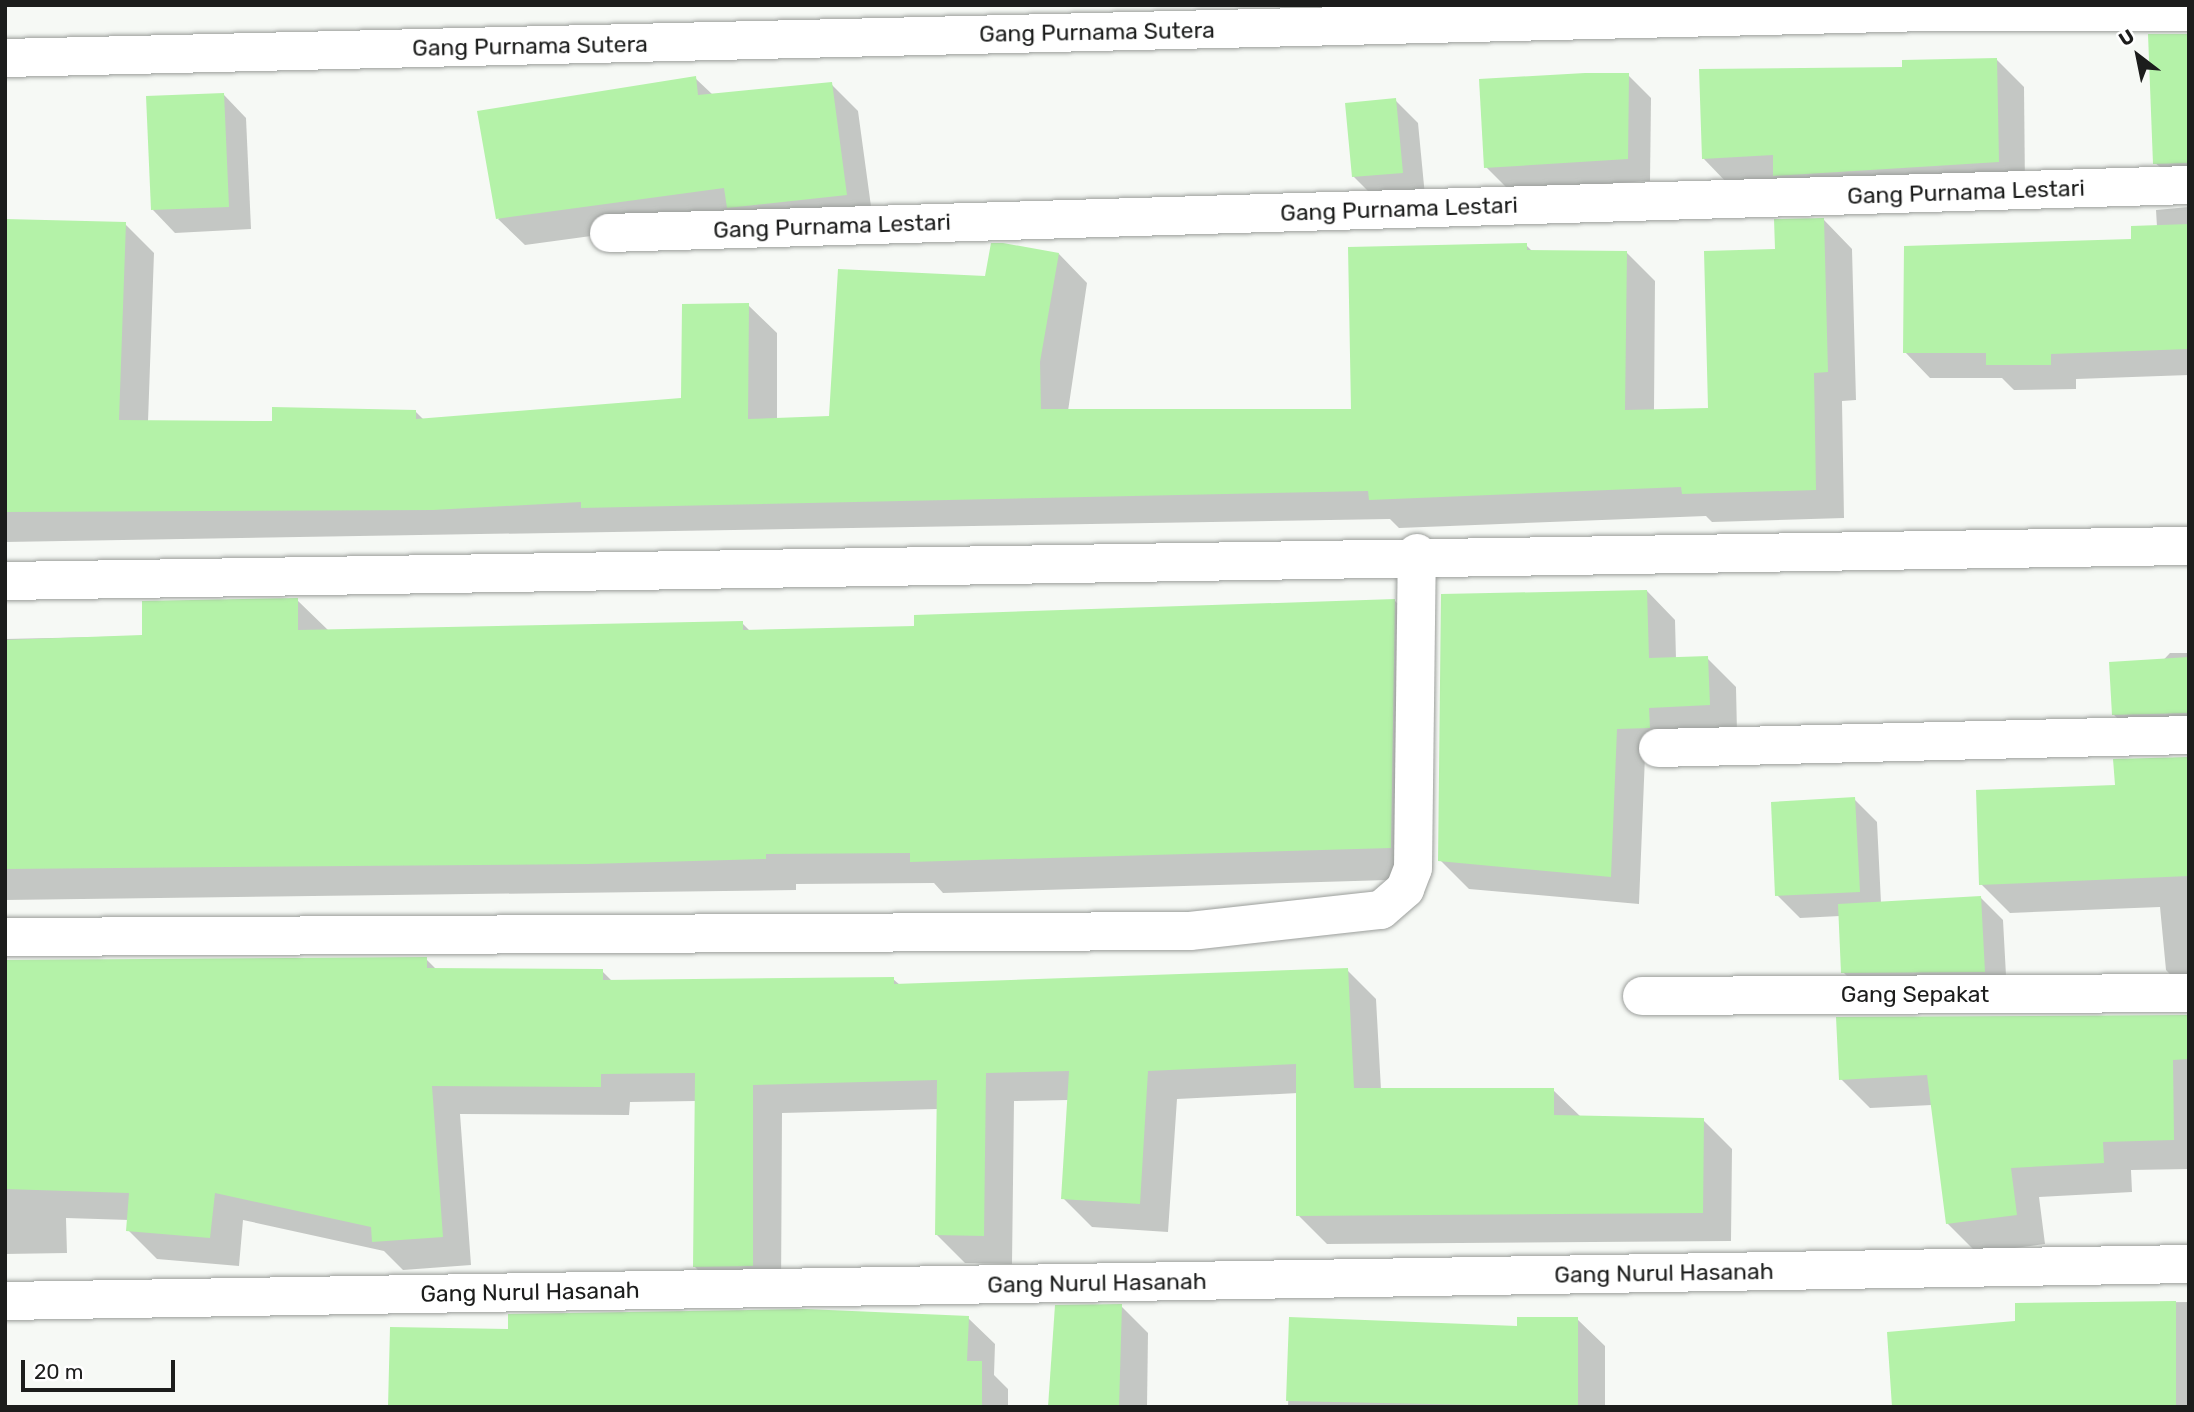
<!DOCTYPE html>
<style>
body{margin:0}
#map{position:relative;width:2194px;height:1412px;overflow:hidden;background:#f6f9f5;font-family:Rubik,sans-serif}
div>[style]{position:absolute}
.shadow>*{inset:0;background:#0003}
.building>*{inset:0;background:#b4f2a8}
.roads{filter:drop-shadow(0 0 2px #9b9e9b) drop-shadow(0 0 2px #9b9e9b)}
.street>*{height:38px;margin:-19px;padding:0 19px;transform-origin:19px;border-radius:19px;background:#fff}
span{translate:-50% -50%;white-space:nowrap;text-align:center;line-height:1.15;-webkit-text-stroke:7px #fff;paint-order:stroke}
.street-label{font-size:23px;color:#1c1d1c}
.frame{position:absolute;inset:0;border:7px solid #1c1d1c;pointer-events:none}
.north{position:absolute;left:2103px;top:21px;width:70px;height:70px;-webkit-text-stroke:5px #fff;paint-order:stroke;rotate:328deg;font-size:19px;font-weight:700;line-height:28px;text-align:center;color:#1c1d1c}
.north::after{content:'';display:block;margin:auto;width:24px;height:32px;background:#1c1d1c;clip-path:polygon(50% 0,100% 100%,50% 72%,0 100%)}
.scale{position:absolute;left:21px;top:1360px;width:154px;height:32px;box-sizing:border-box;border:4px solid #1c1d1c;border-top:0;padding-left:9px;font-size:21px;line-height:24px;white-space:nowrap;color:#1c1d1c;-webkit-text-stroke:5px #fff;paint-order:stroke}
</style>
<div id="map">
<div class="shadow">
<i style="clip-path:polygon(2189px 34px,2189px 190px,2155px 163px,2150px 36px)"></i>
<i style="clip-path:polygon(1997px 60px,2024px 87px,2025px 188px,1730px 186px,1703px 158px,1904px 69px)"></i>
<i style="clip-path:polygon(1628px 75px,1651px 98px,1650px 181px,1509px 190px,1486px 167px)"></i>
<i style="clip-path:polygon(695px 78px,713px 95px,831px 84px,858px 111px,873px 221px,738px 216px,525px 245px,498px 219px)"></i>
<i style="clip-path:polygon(224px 95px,246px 118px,251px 229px,175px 233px,153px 210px)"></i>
<i style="clip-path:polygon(1395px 100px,1418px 123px,1425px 196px,1376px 199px,1353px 176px)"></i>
<i style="clip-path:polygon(2189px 207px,2189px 375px,2076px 379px,2076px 389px,2014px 390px,2002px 378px,1930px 378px,1905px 352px,2133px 241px,2157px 227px,2156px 210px)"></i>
<i style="clip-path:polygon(1824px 220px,1852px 249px,1856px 400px,1842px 401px,1844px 518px,1712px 522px,1706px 516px,1399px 528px,1390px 519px,5px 542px,5px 221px,125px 224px,154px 253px,148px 422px,274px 423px,415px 411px,424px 420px,682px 400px,748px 305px,777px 333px,777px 420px,831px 418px,986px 278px,1059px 254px,1087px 283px,1068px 411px,1353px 411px,1526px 245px,1533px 252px,1626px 252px,1655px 281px,1654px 411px,1709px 409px,1776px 251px)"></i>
<i style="clip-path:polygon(1647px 591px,1675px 620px,1676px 659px,1707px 658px,1736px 687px,1737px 733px,1645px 756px,1639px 904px,1469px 889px,1440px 860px)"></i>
<i style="clip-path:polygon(297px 600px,329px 631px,742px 623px,750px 631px,915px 627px,1394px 600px,1425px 632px,1422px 879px,943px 893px,934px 883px,796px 884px,796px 890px,5px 900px,5px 639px,144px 636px)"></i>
<i style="clip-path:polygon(2170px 653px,2189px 653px,2189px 744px,2143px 743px,2113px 714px)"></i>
<i style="clip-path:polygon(2189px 759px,2189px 994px,2166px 970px,2160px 907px,2010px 913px,1981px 884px,2116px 787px)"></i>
<i style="clip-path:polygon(1854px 799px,1877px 822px,1881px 903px,1980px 897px,2003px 920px,2007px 994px,1866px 995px,1843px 972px,1840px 916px,1800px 918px,1777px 895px)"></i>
<i style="clip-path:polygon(426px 959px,437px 970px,602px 971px,613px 982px,893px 979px,900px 985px,1347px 970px,1376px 999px,1381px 1090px,1553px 1090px,1581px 1117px,1703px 1120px,1732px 1149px,1731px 1241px,1327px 1244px,1298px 1215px,1298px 1093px,1177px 1099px,1168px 1232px,1092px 1227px,1063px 1198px,1069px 1100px,1014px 1101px,1012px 1264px,965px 1263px,936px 1234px,938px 1109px,782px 1113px,781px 1295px,724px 1296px,695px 1267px,696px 1101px,630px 1102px,629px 1115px,460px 1114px,471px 1265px,403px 1270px,384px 1251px,243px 1220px,239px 1266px,157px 1259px,128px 1230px,129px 1220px,66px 1218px,67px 1253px,5px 1254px,5px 964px)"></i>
<i style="clip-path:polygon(2189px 1017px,2189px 1169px,2131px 1170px,2132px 1192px,2039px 1197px,2045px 1244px,1977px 1253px,1947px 1223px,1932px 1105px,1870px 1108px,1841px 1079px)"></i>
<i style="clip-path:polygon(2189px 1302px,2189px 1407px,1894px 1407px,2017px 1322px,2017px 1304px)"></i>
<i style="clip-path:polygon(1121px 1306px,1148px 1333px,1147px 1407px,1050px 1407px)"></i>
<i style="clip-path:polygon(968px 1318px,995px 1344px,994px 1375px,1008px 1389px,1008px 1407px,390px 1407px,510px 1331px)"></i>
<i style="clip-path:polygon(1291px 1319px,1519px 1328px,1577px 1319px,1605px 1346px,1605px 1407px,1288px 1407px)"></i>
</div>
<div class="building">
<i style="clip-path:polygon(2148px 34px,2189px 34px,2189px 163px,2153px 164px)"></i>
<i style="clip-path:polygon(1997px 58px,1999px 162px,1773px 176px,1773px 155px,1702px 159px,1699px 69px,1902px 67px,1902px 60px)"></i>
<i style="clip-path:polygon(1585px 73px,1629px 73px,1628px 159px,1484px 168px,1479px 79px)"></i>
<i style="clip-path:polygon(696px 76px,698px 95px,832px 82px,847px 195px,727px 208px,724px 188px,496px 219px,477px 111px)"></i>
<i style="clip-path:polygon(224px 93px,229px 207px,151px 210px,146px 96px)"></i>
<i style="clip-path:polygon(1396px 98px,1403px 173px,1352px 177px,1345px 103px)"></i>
<i style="clip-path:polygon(1824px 218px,1828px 372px,1814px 373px,1816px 490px,1682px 494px,1681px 487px,1369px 500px,1368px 491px,581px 508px,581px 502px,433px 510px,5px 512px,5px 219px,126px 222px,119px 420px,272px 421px,272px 407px,416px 410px,416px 419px,681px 398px,682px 304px,749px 303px,748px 419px,829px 416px,838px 269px,985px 276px,991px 243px,1003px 243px,1059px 253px,1040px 362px,1041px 409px,1351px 409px,1348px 247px,1527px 243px,1527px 250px,1627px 251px,1625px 410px,1708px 408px,1704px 251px,1775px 249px,1774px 219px)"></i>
<i style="clip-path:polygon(2189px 224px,2189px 349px,2051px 354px,2051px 365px,1986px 365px,1986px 353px,1903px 353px,1904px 246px,2131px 239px,2131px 226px)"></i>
<i style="clip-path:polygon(1647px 590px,1649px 658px,1708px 656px,1710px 705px,1649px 708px,1650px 728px,1617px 729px,1611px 877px,1438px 861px,1441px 594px)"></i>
<i style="clip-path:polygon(298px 598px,298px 630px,743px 621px,743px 630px,914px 626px,914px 615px,1395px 599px,1391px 848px,910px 862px,910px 853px,766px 854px,766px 859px,588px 864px,5px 869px,5px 640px,142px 635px,142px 601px)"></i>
<i style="clip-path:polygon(2189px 657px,2189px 713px,2112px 715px,2109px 662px)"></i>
<i style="clip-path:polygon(2189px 757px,2189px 876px,1979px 885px,1976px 790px,2115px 785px,2113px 759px)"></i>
<i style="clip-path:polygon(1855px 797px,1860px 892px,1775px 896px,1771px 802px)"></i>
<i style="clip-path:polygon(1981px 896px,1985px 972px,1841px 973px,1838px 904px)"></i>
<i style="clip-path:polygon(427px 957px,427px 968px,603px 969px,603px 980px,894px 977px,894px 984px,1348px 968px,1354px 1088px,1554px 1088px,1554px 1115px,1704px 1118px,1703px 1213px,1296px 1216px,1296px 1064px,1148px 1071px,1140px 1204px,1061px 1199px,1069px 1071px,986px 1073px,984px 1236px,935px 1235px,937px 1080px,753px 1085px,753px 1266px,693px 1267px,695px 1073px,601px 1074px,601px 1087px,432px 1086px,443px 1237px,372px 1242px,371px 1227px,215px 1193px,210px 1238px,126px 1231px,129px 1193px,5px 1189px,5px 960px)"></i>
<i style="clip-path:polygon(2189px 1015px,2189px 1059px,2173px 1060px,2174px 1140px,2103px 1142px,2104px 1163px,2011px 1168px,2017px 1215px,1946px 1224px,1927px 1075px,1839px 1080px,1836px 1017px)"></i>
<i style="clip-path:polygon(2176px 1301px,2176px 1407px,1892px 1407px,1887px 1332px,2015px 1321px,2015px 1303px)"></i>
<i style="clip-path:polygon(1122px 1304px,1119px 1407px,1048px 1407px,1055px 1305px)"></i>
<i style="clip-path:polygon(805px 1309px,969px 1316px,967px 1361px,982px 1361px,982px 1407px,388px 1407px,390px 1327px,508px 1329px,508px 1314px)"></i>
<i style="clip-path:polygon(1289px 1317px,1517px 1326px,1517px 1317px,1578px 1317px,1578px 1407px,1286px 1401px)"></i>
</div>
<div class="roads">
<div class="street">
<i style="left:5px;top:58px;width:1918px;rotate:-1.37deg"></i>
<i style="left:1922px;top:12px;width:267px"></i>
<i style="left:609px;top:233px;width:1581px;rotate:-1.74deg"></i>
<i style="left:5px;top:581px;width:2184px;rotate:-0.92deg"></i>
<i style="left:1658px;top:748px;width:531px;rotate:-1.4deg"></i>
<i style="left:5px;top:937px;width:1185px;rotate:-0.29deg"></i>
<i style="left:1190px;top:931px;width:192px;rotate:-6.3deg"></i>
<i style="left:1381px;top:910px;width:32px;rotate:-41deg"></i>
<i style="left:1405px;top:889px;width:22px;rotate:-69deg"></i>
<i style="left:1413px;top:868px;width:315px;rotate:-89.3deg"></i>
<i style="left:1642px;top:996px;width:547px;rotate:-0.31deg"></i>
<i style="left:5px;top:1301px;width:2184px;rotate:-0.97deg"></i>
</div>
</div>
<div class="street-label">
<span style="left:1097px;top:32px;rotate:-1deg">Gang Purnama Sutera</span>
<span style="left:530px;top:46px;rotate:-1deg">Gang Purnama Sutera</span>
<span style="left:1966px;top:192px;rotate:-2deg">Gang Purnama Lestari</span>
<span style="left:1399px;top:209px;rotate:-2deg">Gang Purnama Lestari</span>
<span style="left:832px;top:226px;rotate:-2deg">Gang Purnama Lestari</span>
<span style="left:1915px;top:994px">Gang Sepakat</span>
<span style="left:1664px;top:1273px;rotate:-1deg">Gang Nurul Hasanah</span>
<span style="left:1097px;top:1283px;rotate:-1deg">Gang Nurul Hasanah</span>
<span style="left:530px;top:1292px;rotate:-1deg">Gang Nurul Hasanah</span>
</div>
<div class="frame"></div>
<div class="north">U</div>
<div class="scale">20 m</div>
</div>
